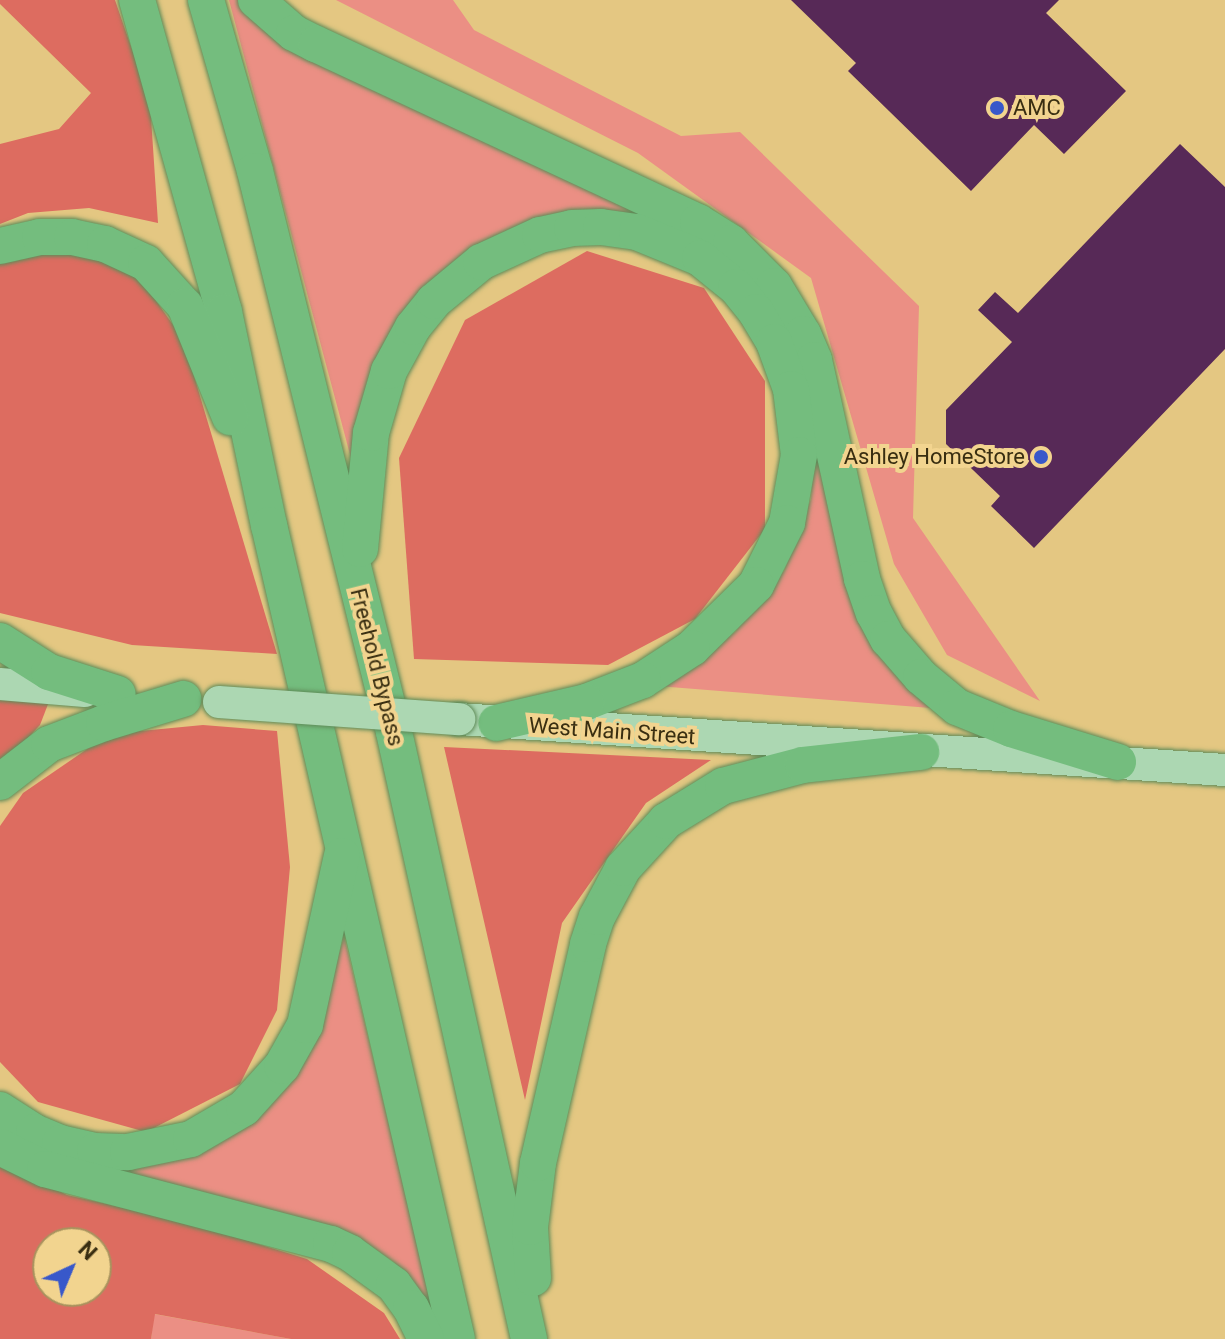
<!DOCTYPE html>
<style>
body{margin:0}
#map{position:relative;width:1225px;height:1339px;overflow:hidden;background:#e4c782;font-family:Roboto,sans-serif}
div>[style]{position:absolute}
.green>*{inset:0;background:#eb8f84}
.forest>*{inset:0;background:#dd6c60}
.building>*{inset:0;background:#572957}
.roads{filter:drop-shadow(0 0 2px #5f8b58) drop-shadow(0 0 2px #5f8b58)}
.major>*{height:32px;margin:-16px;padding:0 16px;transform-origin:16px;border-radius:16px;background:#acd7b2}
.highway>*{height:36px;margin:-18px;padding:0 18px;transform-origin:18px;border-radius:18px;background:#74bd7e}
.bridges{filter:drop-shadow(0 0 2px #5f8b58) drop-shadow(0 0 2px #5f8b58)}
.major-bridge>*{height:32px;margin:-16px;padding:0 16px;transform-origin:16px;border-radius:16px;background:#acd7b2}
.dots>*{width:22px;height:22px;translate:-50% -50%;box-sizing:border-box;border:4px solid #f2d48f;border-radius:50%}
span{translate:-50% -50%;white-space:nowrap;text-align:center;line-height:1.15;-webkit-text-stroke:8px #f2d48f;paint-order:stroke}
.poi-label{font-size:22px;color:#392e11}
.left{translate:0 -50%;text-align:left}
.right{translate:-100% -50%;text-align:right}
.street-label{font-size:22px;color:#392e11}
.north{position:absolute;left:32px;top:1227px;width:80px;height:80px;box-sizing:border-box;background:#f2d48f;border:2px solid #a8925d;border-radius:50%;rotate:44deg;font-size:22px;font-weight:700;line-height:32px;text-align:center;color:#392e11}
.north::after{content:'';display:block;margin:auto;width:28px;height:36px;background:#3858ca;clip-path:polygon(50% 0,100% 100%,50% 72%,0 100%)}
</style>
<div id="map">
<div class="green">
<i style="clip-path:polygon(229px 0,247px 0,686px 230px,616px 212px,431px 282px,352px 462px)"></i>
<i style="clip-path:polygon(336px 0,453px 0,474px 30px,681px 136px,740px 132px,919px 306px,913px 518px,1040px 701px,947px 655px,894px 564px,811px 278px,638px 153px)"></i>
<i style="clip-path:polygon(815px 424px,840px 519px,943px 709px,645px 685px,682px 672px,735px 632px,784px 571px,811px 499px)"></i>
<i style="clip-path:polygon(344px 936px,435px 1319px,394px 1262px,359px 1238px,110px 1171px,312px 1048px)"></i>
<i style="clip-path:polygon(154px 1314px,291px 1339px,151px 1339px)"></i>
</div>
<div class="forest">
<i style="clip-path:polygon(0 0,115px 0,150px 102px,158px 223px,89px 208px,28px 213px,0 224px,0 144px,59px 129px,91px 93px,0 4px)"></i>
<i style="clip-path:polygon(90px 251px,133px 268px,183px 339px,277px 654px,132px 645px,0 613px,0 255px)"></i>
<i style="clip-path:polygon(587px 251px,704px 288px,765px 381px,765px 529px,695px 619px,608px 665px,414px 659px,399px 458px,465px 320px)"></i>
<i style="clip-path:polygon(0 698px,50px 699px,40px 725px,0 768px)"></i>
<i style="clip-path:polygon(203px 725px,277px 731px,290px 867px,277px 1010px,240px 1084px,146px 1132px,38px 1102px,0 1062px,0 826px,23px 793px,109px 734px)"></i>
<i style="clip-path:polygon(444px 747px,711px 760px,646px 803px,562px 923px,525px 1100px)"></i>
<i style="clip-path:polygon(evenodd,0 1162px,67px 1195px,190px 1223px,307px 1259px,384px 1313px,400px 1339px,291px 1339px,155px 1314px,151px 1339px,0 1339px,0 1162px,48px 1243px,96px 1243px,96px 1291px,48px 1291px,48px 1243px)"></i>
</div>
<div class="building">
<i style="clip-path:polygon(791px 0,1059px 0,1046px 13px,1126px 91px,1064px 154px,1034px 125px,971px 191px,848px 71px,856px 63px)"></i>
<i style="clip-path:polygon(1180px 144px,1225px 187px,1225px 349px,1034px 548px,991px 506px,1000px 496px,946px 444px,946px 410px,1012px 342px,978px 310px,995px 292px,1018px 313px)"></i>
</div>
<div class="roads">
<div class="major">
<i style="left:0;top:684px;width:85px;rotate:4.7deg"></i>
<i style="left:459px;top:719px;width:768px;rotate:3.81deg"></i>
</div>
<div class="highway">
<i style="left:137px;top:0;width:324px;rotate:74.4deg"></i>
<i style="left:224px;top:312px;width:218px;rotate:78.1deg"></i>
<i style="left:269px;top:525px;width:835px;rotate:77deg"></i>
<i style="left:206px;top:0;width:178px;rotate:74deg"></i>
<i style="left:255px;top:171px;width:578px;rotate:76.08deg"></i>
<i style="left:394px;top:732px;width:622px;rotate:77.46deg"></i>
<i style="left:256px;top:0;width:50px;rotate:41deg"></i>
<i style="left:294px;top:33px;width:25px;rotate:27deg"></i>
<i style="left:316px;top:44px;width:421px;rotate:25deg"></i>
<i style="left:698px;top:222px;width:39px;rotate:32deg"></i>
<i style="left:731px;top:243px;width:61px;rotate:45deg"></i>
<i style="left:774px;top:286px;width:56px;rotate:58.9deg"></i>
<i style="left:803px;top:334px;width:28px;rotate:67deg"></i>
<i style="left:814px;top:360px;width:224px;rotate:77.6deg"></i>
<i style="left:862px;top:579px;width:36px;rotate:71deg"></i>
<i style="left:874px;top:613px;width:30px;rotate:62deg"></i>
<i style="left:888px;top:639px;width:50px;rotate:49deg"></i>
<i style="left:921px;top:677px;width:47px;rotate:39.8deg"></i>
<i style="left:957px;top:707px;width:58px;rotate:22.2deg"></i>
<i style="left:1011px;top:729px;width:112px;rotate:17.1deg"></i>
<i style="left:0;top:246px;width:41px;rotate:-12.7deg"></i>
<i style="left:40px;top:237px;width:32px"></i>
<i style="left:72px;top:237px;width:34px;rotate:12deg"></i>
<i style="left:105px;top:244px;width:45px;rotate:24.9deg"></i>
<i style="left:146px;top:263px;width:58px;rotate:47.8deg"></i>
<i style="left:185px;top:306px;width:120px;rotate:67.9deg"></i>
<i style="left:360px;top:549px;width:117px;rotate:-84.6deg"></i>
<i style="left:371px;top:433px;width:65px;rotate:-73.8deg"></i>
<i style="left:389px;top:371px;width:50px;rotate:-61.4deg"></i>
<i style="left:413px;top:327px;width:33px;rotate:-51deg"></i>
<i style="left:434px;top:301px;width:61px;rotate:-39.7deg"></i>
<i style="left:481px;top:262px;width:65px;rotate:-24.6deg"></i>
<i style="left:540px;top:235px;width:33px;rotate:-12deg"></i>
<i style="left:572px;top:228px;width:29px;rotate:-2deg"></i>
<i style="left:601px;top:227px;width:36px;rotate:8deg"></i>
<i style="left:637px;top:232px;width:68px;rotate:22.4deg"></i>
<i style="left:700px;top:258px;width:46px;rotate:38.9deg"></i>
<i style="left:736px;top:287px;width:32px;rotate:51deg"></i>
<i style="left:756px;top:312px;width:35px;rotate:59deg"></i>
<i style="left:774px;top:342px;width:50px;rotate:70.1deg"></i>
<i style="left:791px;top:389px;width:66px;rotate:83.1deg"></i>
<i style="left:799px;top:455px;width:69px;rotate:100deg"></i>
<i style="left:787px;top:523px;width:69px;rotate:116.6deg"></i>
<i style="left:756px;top:585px;width:90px;rotate:135.5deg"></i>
<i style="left:692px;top:648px;width:59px;rotate:146.9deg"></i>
<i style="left:643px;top:680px;width:61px;rotate:158.9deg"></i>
<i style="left:586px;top:702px;width:92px;rotate:166.9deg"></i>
<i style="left:0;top:641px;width:58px;rotate:32.3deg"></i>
<i style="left:49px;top:672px;width:72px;rotate:17.7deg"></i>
<i style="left:0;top:782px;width:62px;rotate:-37.8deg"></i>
<i style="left:49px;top:744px;width:59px;rotate:-20.9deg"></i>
<i style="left:104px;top:723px;width:83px;rotate:-16.9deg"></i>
<i style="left:0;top:1110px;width:40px;rotate:32.9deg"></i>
<i style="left:34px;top:1132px;width:28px;rotate:23deg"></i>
<i style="left:60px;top:1143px;width:36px;rotate:13deg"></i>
<i style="left:95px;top:1151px;width:33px;rotate:2deg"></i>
<i style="left:128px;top:1152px;width:64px;rotate:-11.7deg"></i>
<i style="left:191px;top:1139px;width:61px;rotate:-30.3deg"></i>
<i style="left:244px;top:1108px;width:57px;rotate:-47.9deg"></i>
<i style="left:282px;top:1066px;width:47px;rotate:-60.7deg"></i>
<i style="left:305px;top:1025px;width:173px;rotate:-77.7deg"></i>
<i style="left:0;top:1147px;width:50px;rotate:26.1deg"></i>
<i style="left:45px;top:1169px;width:296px;rotate:14.7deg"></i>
<i style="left:331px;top:1244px;width:21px;rotate:25deg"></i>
<i style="left:350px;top:1253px;width:54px;rotate:36deg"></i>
<i style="left:394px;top:1285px;width:29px;rotate:54deg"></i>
<i style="left:411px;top:1308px;width:34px;rotate:64deg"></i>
<i style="left:533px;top:1278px;width:51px;rotate:-93.4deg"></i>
<i style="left:530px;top:1227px;width:64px;rotate:-82.9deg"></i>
<i style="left:538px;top:1163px;width:225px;rotate:-77.1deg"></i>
<i style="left:588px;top:944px;width:28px;rotate:-72deg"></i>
<i style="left:597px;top:917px;width:55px;rotate:-62deg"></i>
<i style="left:623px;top:868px;width:64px;rotate:-47.5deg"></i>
<i style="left:666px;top:821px;width:67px;rotate:-31.6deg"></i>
<i style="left:723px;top:786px;width:83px;rotate:-14.7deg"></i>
<i style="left:803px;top:765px;width:119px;rotate:-6.3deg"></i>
</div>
</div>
<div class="bridges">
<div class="major-bridge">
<i style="left:219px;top:702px;width:241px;rotate:4.1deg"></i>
</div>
</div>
<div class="dots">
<i style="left:997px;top:108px;background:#3858ca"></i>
<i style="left:1041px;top:457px;background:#3858ca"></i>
</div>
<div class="poi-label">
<span class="left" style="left:1013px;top:108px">AMC</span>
<span class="right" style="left:1025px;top:457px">Ashley HomeStore</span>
</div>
<div class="street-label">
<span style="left:377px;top:667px;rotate:76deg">Freehold Bypass</span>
<span style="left:612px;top:731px;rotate:4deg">West Main Street</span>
</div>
<div class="north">N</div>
</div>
